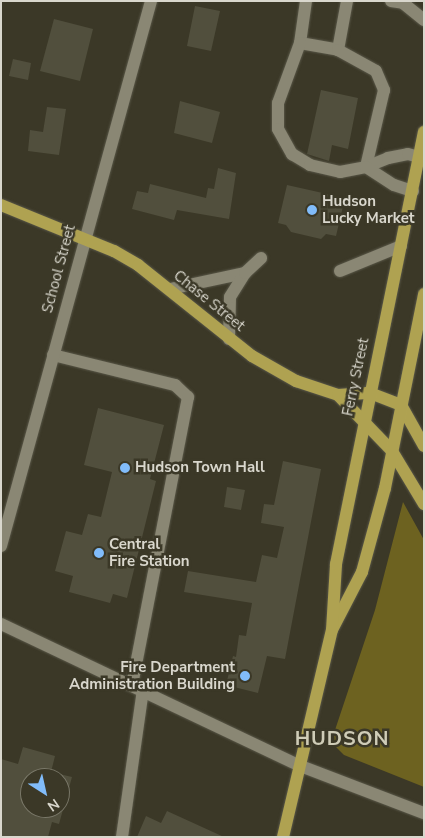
<!DOCTYPE html>
<style>
body{margin:0}
#map{position:relative;width:425px;height:838px;overflow:hidden;background:#3b3827;font-family:"Nunito Sans",sans-serif}
div>[style]{position:absolute}
.green>*{inset:0;background:#6d6220}
.building>*{inset:0;background:#514f3d}
.roads{filter:drop-shadow(0 0 1px #595748) drop-shadow(0 0 1px #595748)}
.minor>*{height:12px;margin:-6px;padding:0 6px;transform-origin:6px;border-radius:6px;background:#8a8774}
.major>*{height:12px;margin:-6px;padding:0 6px;transform-origin:6px;border-radius:6px;background:#afa251}
.dots>*{width:14px;height:14px;translate:-50% -50%;box-sizing:border-box;border:2px solid #3b3827;border-radius:50%}
span{translate:-50% -50%;white-space:nowrap;text-align:center;line-height:1.15;-webkit-text-stroke:5px #3b3827;paint-order:stroke}
.poi-label{font-size:15px;color:#d9d7cd;font-weight:700}
.left{translate:0 -50%;text-align:left}
.right{translate:-100% -50%;text-align:right}
.street-label{font-size:15px;color:#d9d7cd}
.district-label{font-size:20px;color:#cfccb7;font-weight:700;letter-spacing:1px}
.frame{position:absolute;inset:0;border:2px solid #d9d7cd;pointer-events:none}
.north{position:absolute;left:20px;top:768px;width:50px;height:50px;box-sizing:border-box;background:#3b3827;border:1px solid #7a7869;border-radius:50%;rotate:145deg;font-size:14px;font-weight:700;line-height:20px;text-align:center;color:#d9d7cd}
.north::after{content:'';display:block;margin:auto;width:18px;height:22px;background:#81bcfa;clip-path:polygon(50% 0,100% 100%,50% 72%,0 100%)}
</style>
<div id="map">
<div class="green">
<i style="clip-path:polygon(403px 502px,424px 540px,424px 787px,344px 755px,335px 746px,334px 733px,375px 610px)"></i>
</div>
<div class="building">
<i style="clip-path:polygon(195px 6px,220px 11px,211px 51px,187px 46px)"></i>
<i style="clip-path:polygon(54px 19px,93px 29px,80px 81px,40px 71px)"></i>
<i style="clip-path:polygon(13px 59px,31px 63px,28px 80px,9px 76px)"></i>
<i style="clip-path:polygon(321px 90px,358px 98px,348px 149px,332px 145px,329px 161px,307px 154px)"></i>
<i style="clip-path:polygon(180px 101px,220px 112px,212px 143px,174px 133px)"></i>
<i style="clip-path:polygon(47px 107px,66px 109px,59px 155px,28px 151px,30px 130px,43px 132px)"></i>
<i style="clip-path:polygon(218px 168px,236px 173px,229px 219px,177px 210px,174px 220px,132px 209px,137px 191px,148px 193px,150px 184px,206px 198px,208px 188px,214px 189px)"></i>
<i style="clip-path:polygon(287px 185px,345px 198px,336px 236px,326px 234px,321px 239px,291px 232px,286px 225px,278px 223px)"></i>
<i style="clip-path:polygon(98px 408px,164px 425px,150px 479px,156px 481px,127px 598px,113px 594px,110px 603px,69px 592px,73px 576px,55px 571px,66px 531px,82px 535px,88px 514px,101px 517px,112px 472px,84px 465px)"></i>
<i style="clip-path:polygon(283px 461px,321px 469px,285px 659px,267px 656px,258px 693px,226px 685px,233px 656px,236px 657px,239px 635px,246px 636px,252px 603px,184px 592px,188px 571px,256px 582px,262px 555px,277px 558px,284px 527px,261px 523px,264px 504px,274px 505px)"></i>
<i style="clip-path:polygon(227px 487px,245px 490px,241px 510px,224px 507px)"></i>
<i style="clip-path:polygon(evenodd,23px 747px,55px 756px,51px 772px,72px 777px,59px 824px,52px 822px,48px 837px,1px 837px,1px 759px,18px 764px,23px 747px,30px 778px,60px 778px,60px 808px,30px 808px,30px 778px)"></i>
<i style="clip-path:polygon(167px 811px,224px 837px,137px 837px,146px 816px,161px 823px)"></i>
</div>
<div class="roads">
<div class="minor">
<i style="left:306px;top:1px;width:42px;rotate:98.1deg"></i>
<i style="left:300px;top:43px;width:39px;rotate:10deg"></i>
<i style="left:347px;top:1px;width:50px;rotate:100.4deg"></i>
<i style="left:338px;top:50px;width:43px;rotate:28.9deg"></i>
<i style="left:376px;top:71px;width:21px;rotate:67deg"></i>
<i style="left:384px;top:90px;width:79px;rotate:103.2deg"></i>
<i style="left:366px;top:167px;width:24px;rotate:-22deg"></i>
<i style="left:388px;top:158px;width:20px;rotate:-11deg"></i>
<i style="left:408px;top:154px;width:11px;rotate:15deg"></i>
<i style="left:391px;top:1px;width:12px;rotate:9deg"></i>
<i style="left:403px;top:3px;width:27px;rotate:39deg"></i>
<i style="left:300px;top:43px;width:64px;rotate:110.1deg"></i>
<i style="left:278px;top:103px;width:26px;rotate:90deg"></i>
<i style="left:278px;top:129px;width:29px;rotate:61deg"></i>
<i style="left:292px;top:154px;width:21px;rotate:31deg"></i>
<i style="left:310px;top:165px;width:31px;rotate:13deg"></i>
<i style="left:340px;top:172px;width:26px;rotate:-11deg"></i>
<i style="left:366px;top:167px;width:33px;rotate:33deg"></i>
<i style="left:394px;top:185px;width:20px;rotate:18deg"></i>
<i style="left:340px;top:271px;width:66px;rotate:-22.3deg"></i>
<i style="left:170px;top:289px;width:77px;rotate:-12deg"></i>
<i style="left:229px;top:339px;width:42px;rotate:-88.6deg"></i>
<i style="left:230px;top:297px;width:28px;rotate:-58deg"></i>
<i style="left:245px;top:273px;width:22px;rotate:-43deg"></i>
<i style="left:53px;top:355px;width:126px;rotate:13.8deg"></i>
<i style="left:175px;top:385px;width:18px;rotate:43deg"></i>
<i style="left:188px;top:397px;width:293px;rotate:101deg"></i>
<i style="left:1px;top:546px;width:565px;rotate:-74.61deg"></i>
<i style="left:1px;top:624px;width:329px;rotate:25.4deg"></i>
<i style="left:298px;top:765px;width:135px;rotate:20.9deg"></i>
<i style="left:122px;top:837px;width:148px;rotate:-81.9deg"></i>
</div>
<div class="major">
<i style="left:1px;top:205px;width:122px;rotate:22.2deg"></i>
<i style="left:114px;top:251px;width:28px;rotate:30deg"></i>
<i style="left:138px;top:265px;width:146px;rotate:38.6deg"></i>
<i style="left:252px;top:356px;width:51px;rotate:29.6deg"></i>
<i style="left:296px;top:381px;width:44px;rotate:18.4deg"></i>
<i style="left:338px;top:395px;width:32px;rotate:-4deg"></i>
<i style="left:370px;top:393px;width:33px;rotate:21deg"></i>
<i style="left:338px;top:395px;width:78px;rotate:46deg"></i>
<i style="left:392px;top:451px;width:62px;rotate:58.9deg"></i>
<i style="left:401px;top:405px;width:47px;rotate:60.7deg"></i>
<i style="left:333px;top:628px;width:63px;rotate:-62.6deg"></i>
<i style="left:362px;top:572px;width:87px;rotate:-74.7deg"></i>
<i style="left:385px;top:488px;width:198px;rotate:-78.6deg"></i>
<i style="left:283px;top:837px;width:213px;rotate:-76.7deg"></i>
<i style="left:332px;top:630px;width:66px;rotate:-86.5deg"></i>
<i style="left:336px;top:564px;width:441px;rotate:-78.5deg"></i>
</div>
</div>
<div class="dots">
<i style="left:312px;top:210px;background:#81bcfa"></i>
<i style="left:125px;top:468px;background:#81bcfa"></i>
<i style="left:99px;top:553px;background:#81bcfa"></i>
<i style="left:245px;top:676px;background:#81bcfa"></i>
</div>
<div class="poi-label">
<span class="left" style="left:322px;top:210px">Hudson<br>Lucky Market</span>
<span class="left" style="left:135px;top:468px">Hudson Town Hall</span>
<span class="left" style="left:109px;top:553px">Central<br>Fire Station</span>
<span class="right" style="left:235px;top:676px">Fire Department<br>Administration Building</span>
</div>
<div class="street-label">
<span style="left:59px;top:269px;rotate:-75deg">School Street</span>
<span style="left:209px;top:301px;rotate:39deg">Chase Street</span>
<span style="left:356px;top:377px;rotate:-78deg">Ferry Street</span>
</div>
<div class="district-label">
<span style="left:342px;top:738px">HUDSON</span>
</div>
<div class="frame"></div>
<div class="north">N</div>
</div>
